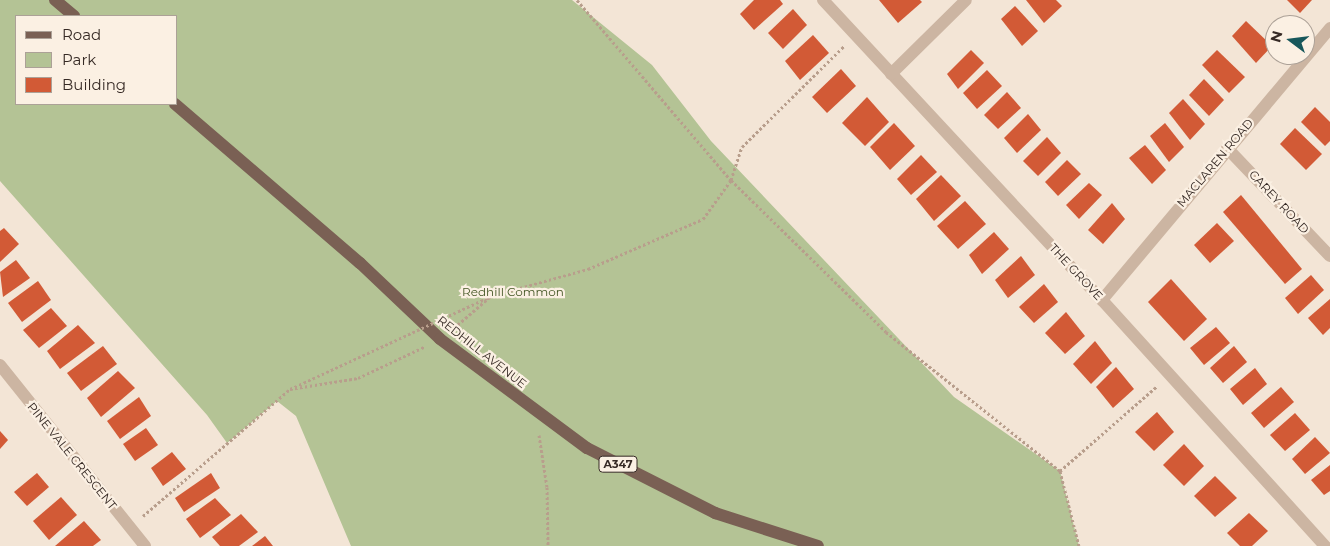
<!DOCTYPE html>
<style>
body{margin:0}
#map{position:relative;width:1330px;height:546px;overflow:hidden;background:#f3e5d6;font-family:Montserrat,sans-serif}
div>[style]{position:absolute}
.green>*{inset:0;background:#b4c395}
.building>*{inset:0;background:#d25a36}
.path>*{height:3px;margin-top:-1.5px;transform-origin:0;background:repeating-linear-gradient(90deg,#b89e8c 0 2.5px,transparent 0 5px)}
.street>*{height:12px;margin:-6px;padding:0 6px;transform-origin:6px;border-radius:6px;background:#ccb5a2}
.primary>*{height:12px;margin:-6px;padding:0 6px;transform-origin:6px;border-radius:6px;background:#7a6054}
.path-bridge>*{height:3px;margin-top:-1.5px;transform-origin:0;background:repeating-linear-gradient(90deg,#b89e8c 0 2.5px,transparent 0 5px)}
span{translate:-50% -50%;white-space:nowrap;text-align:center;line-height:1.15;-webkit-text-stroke:4.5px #fbf0e3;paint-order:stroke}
.shield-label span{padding:1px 4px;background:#fbf0e3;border:1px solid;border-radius:4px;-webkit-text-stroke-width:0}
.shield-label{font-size:11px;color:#362a25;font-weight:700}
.street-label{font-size:12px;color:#362a25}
.park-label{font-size:12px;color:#455726}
.legend{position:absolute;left:15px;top:15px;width:162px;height:90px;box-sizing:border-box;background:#fbf0e3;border:1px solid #aca197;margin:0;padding:6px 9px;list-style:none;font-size:15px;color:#362a25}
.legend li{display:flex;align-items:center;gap:10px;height:25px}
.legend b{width:25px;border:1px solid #aca197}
.north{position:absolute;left:1265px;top:15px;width:50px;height:50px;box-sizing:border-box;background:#fbf0e3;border:1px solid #aca197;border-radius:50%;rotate:285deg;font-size:14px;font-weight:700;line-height:20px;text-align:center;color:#362a25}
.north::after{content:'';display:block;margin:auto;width:18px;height:22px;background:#17575b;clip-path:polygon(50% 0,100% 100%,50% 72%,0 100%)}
</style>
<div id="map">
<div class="green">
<i style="clip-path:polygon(evenodd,0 0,572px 0,652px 65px,711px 141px,954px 397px,1060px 471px,1079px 546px,351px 546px,296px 416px,277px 401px,227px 443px,207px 415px,0 181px,0 0,16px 16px,176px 16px,176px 104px,16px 104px,16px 16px)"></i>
</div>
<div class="building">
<i style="clip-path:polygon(754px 0,780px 0,783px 4px,754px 30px,740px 14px)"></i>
<i style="clip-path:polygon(879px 0,920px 0,922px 2px,898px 23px)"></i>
<i style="clip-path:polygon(1026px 0,1056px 0,1062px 6px,1044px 23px)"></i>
<i style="clip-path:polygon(1287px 0,1312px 0,1300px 13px)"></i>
<i style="clip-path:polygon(1015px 6px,1038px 31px,1022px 46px,1001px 19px)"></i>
<i style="clip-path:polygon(793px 9px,807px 25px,783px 49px,768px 33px)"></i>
<i style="clip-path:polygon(1246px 21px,1272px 46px,1256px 63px,1232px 36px)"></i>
<i style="clip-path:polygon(813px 35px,829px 53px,800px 80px,785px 61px)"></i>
<i style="clip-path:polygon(971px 50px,984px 63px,958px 89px,947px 74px)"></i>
<i style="clip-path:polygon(1217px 50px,1245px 77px,1229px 93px,1202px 65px)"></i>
<i style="clip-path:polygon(841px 69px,856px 86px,827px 113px,812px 97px)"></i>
<i style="clip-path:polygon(987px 70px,1002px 86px,977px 109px,963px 93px)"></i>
<i style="clip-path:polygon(1204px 79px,1224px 100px,1209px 116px,1189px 95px)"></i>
<i style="clip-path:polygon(1007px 92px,1021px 108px,998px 129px,984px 115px)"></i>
<i style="clip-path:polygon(867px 97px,889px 122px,865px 146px,842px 123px)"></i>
<i style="clip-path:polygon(1183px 99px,1205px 124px,1190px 140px,1169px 113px)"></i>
<i style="clip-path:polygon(1315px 107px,1330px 122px,1330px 141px,1325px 146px,1301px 122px)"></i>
<i style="clip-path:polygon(1028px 114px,1041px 130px,1017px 153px,1004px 138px)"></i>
<i style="clip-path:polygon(894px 123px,915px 146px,890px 170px,870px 147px)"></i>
<i style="clip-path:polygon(1165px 123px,1184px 147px,1169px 162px,1150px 136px)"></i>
<i style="clip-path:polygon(1295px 128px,1322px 154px,1306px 170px,1280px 144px)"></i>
<i style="clip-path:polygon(1047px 137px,1061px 153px,1038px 176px,1023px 161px)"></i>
<i style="clip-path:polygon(1145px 145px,1166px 170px,1152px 184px,1129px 158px)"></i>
<i style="clip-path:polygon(921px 155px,937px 172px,911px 195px,897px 179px)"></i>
<i style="clip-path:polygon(1067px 160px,1081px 174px,1058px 196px,1045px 182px)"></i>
<i style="clip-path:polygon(941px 175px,961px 196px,934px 221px,916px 199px)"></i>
<i style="clip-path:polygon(1089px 183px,1102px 195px,1079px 219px,1066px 205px)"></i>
<i style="clip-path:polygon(1241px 195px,1302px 269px,1285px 284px,1223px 212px)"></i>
<i style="clip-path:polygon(965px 201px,986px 224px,958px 249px,937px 226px)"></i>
<i style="clip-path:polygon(1112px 203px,1125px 219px,1103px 244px,1088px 230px)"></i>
<i style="clip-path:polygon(1217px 223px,1234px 241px,1210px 263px,1194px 245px)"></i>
<i style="clip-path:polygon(4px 228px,19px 244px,0 262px,0 231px)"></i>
<i style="clip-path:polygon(994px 232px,1009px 249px,982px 274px,969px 255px)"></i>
<i style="clip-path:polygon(1021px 256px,1035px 275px,1008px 298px,995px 280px)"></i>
<i style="clip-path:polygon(16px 260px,30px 278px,3px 297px,0 272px)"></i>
<i style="clip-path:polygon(1311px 275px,1324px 290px,1298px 314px,1285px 298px)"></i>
<i style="clip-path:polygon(1171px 279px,1207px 319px,1184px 341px,1148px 302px)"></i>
<i style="clip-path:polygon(38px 281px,51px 300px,22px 322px,8px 303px)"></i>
<i style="clip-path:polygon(1044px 284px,1058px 302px,1034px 323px,1019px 307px)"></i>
<i style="clip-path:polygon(1330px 299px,1330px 328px,1323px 335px,1308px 318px)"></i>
<i style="clip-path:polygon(51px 308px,67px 326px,39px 348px,23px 330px)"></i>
<i style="clip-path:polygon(1066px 312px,1085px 336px,1065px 354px,1045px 333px)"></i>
<i style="clip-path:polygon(78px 325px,95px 343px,60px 369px,47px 351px)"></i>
<i style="clip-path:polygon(1216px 327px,1230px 343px,1204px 365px,1190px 348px)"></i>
<i style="clip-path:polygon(1095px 341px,1112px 363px,1091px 384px,1073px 364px)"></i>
<i style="clip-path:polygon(103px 346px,117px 364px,81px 391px,67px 373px)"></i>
<i style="clip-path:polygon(1234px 346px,1247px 362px,1223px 383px,1210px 368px)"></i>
<i style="clip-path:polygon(1116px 367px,1134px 389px,1113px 408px,1096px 387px)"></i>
<i style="clip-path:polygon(1255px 368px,1267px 384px,1243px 405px,1230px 389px)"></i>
<i style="clip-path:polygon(118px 371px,135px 388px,101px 417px,87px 398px)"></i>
<i style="clip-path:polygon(1281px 387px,1294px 402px,1264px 428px,1251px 413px)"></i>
<i style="clip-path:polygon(139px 397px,151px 416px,120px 439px,107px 421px)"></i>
<i style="clip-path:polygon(1157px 412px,1174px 432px,1154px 451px,1135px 432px)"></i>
<i style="clip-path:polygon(1295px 413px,1310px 430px,1285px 451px,1270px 435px)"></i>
<i style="clip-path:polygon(146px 428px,158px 445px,135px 461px,123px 444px)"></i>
<i style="clip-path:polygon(0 431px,8px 440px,0 449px)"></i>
<i style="clip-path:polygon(1315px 437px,1330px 453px,1305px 474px,1292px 459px)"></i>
<i style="clip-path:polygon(1184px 444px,1204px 466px,1184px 486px,1163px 465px)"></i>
<i style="clip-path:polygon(172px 452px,186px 469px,163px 486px,151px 468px)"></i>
<i style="clip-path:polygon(1330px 465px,1330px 491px,1324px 495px,1311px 480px)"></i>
<i style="clip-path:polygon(37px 473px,49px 487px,27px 506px,14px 492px)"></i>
<i style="clip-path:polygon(211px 473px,220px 488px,184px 512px,175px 498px)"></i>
<i style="clip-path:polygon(1215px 476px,1237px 498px,1215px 517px,1194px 496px)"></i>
<i style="clip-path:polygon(61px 497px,77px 515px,49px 540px,33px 521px)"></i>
<i style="clip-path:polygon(215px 498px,231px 515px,200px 538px,186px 519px)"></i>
<i style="clip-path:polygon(1249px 513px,1268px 531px,1252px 546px,1240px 546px,1227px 533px)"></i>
<i style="clip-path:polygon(241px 514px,258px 532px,239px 546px,220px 546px,212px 537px)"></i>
<i style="clip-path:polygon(84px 521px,101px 540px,93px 546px,55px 546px)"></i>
<i style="clip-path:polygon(265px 536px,273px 546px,252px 546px)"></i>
</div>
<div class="path">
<i style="left:577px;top:0;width:237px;rotate:49.5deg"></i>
<i style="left:731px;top:180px;width:217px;rotate:44.4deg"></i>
<i style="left:886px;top:332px;width:223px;rotate:38.6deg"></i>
<i style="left:1060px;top:471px;width:77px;rotate:75.8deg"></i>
<i style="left:454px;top:328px;width:49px;rotate:-40.9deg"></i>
<i style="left:491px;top:296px;width:101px;rotate:-15.6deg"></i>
<i style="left:588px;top:269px;width:125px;rotate:-23.5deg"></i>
<i style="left:703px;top:219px;width:48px;rotate:-54.3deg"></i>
<i style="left:731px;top:180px;width:35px;rotate:-72deg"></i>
<i style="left:742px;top:147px;width:144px;rotate:-44.7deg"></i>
<i style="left:539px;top:435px;width:53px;rotate:81.3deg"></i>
<i style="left:547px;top:487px;width:59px;rotate:89deg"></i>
<i style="left:1060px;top:471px;width:129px;rotate:-41.2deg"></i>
<i style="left:143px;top:516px;width:194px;rotate:-40.8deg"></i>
<i style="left:290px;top:389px;width:69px;rotate:-9.2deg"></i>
<i style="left:358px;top:378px;width:73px;rotate:-25.2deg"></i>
</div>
<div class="street">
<i style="left:823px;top:0;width:410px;rotate:47.1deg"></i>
<i style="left:1102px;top:300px;width:332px;rotate:47.8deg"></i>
<i style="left:891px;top:74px;width:105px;rotate:-44.6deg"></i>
<i style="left:1227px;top:148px;width:149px;rotate:46.4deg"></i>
<i style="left:1102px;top:300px;width:355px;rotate:-50deg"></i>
<i style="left:0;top:365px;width:232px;rotate:51.3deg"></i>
</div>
<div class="primary">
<i style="left:55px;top:0;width:25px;rotate:40deg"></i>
<i style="left:175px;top:104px;width:244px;rotate:40.7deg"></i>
<i style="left:360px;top:263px;width:110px;rotate:43.5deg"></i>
<i style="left:440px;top:339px;width:183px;rotate:36.6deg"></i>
<i style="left:587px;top:448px;width:144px;rotate:26.9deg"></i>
<i style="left:715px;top:513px;width:108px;rotate:17.8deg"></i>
</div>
<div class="path-bridge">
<i style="left:290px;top:389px;width:221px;rotate:-24.8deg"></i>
</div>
<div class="shield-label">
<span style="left:618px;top:464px">A347</span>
</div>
<div class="street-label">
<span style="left:1215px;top:163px;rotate:-50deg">MACLAREN ROAD</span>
<span style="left:1279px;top:202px;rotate:47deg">CAREY ROAD</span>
<span style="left:1076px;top:272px;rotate:47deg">THE GROVE</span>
<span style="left:482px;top:352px;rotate:38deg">REDHILL AVENUE</span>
<span style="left:72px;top:456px;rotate:51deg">PINE VALE CRESCENT</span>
</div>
<div class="park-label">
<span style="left:513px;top:292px">Redhill Common</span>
</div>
<ul class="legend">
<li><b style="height:6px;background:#7a6054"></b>Road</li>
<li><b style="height:14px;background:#b4c395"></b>Park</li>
<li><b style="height:14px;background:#d25a36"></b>Building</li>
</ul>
<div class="north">N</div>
</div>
